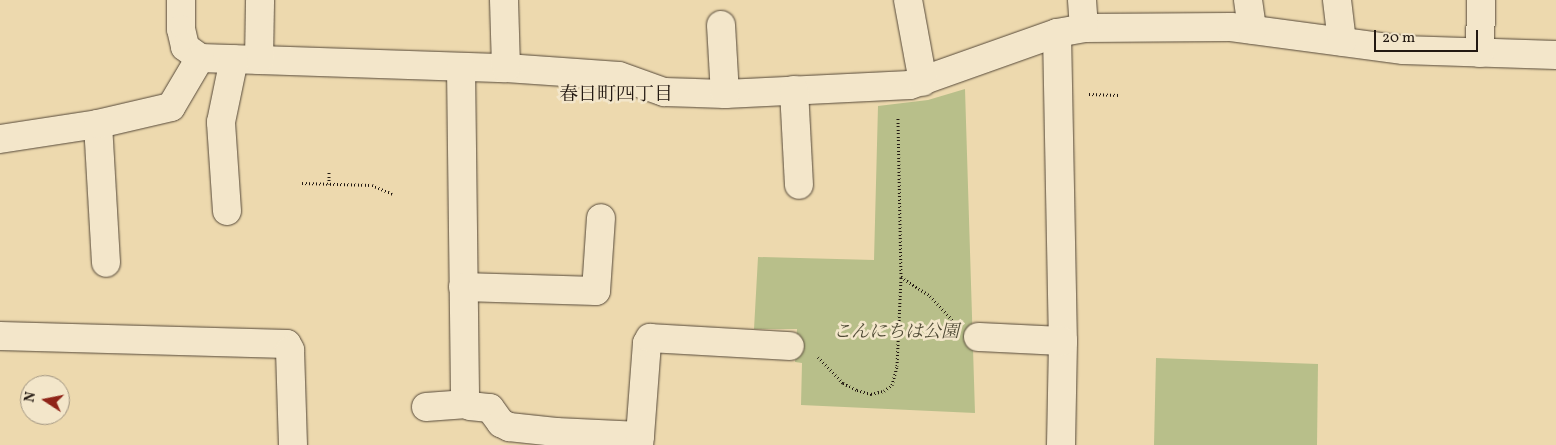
<!DOCTYPE html>
<meta charset="utf-8">
<style>
body{margin:0}
#map{position:relative;width:1556px;height:445px;overflow:hidden;background:#edd9ae;font-family:Vollkorn,"Noto Serif JP",serif}
div>[style]{position:absolute}
.green>*{inset:0;background:#b8bf8a}
.path>*{height:3px;margin-top:-1.5px;transform-origin:0;background:repeating-linear-gradient(90deg,#231912 0 1px,transparent 0 3.5px)}
.roads{filter:drop-shadow(0 0 1px #564939) drop-shadow(0 0 1px #564939)}
.minor>*{height:28px;margin:-14px;padding:0 14px;transform-origin:14px;border-radius:14px;background:#f3e6ca}
span{translate:-50% -50%;white-space:nowrap;text-align:center;line-height:1.15;-webkit-text-stroke:5px #f3e6ca;paint-order:stroke}
.park-label{font-size:18px;color:#504b36;font-style:italic}
.neighbourhood-label{font-size:19px;color:#231912}
.north{position:absolute;left:20px;top:375px;width:50px;height:50px;box-sizing:border-box;background:#f3e6ca;border:1px solid #a09480;border-radius:50%;rotate:281deg;font-size:14px;font-weight:700;line-height:20px;text-align:center;color:#231912}
.north::after{content:'';display:block;margin:auto;width:18px;height:22px;background:#8f2418;clip-path:polygon(50% 0,100% 100%,50% 72%,0 100%)}
.scale{position:absolute;left:1374px;top:30px;width:104px;height:22px;box-sizing:border-box;border:2px solid #231912;border-top:0;padding-left:6px;font-size:15px;line-height:18px;white-space:nowrap;color:#231912;-webkit-text-stroke:4px #f3e6ca;paint-order:stroke}
</style>
<div id="map">
<div class="green">
<i style="clip-path:polygon(965px 89px,975px 413px,801px 405px,802px 363px,795px 362px,797px 329px,754px 329px,758px 257px,874px 260px,878px 106px,928px 100px)"></i>
<i style="clip-path:polygon(1156px 358px,1318px 364px,1317px 445px,1154px 445px)"></i>
</div>
<div class="path">
<i style="left:1089px;top:94px;width:30px;rotate:2deg"></i>
<i style="left:302px;top:183px;width:70px;rotate:1.6deg"></i>
<i style="left:372px;top:185px;width:22px;rotate:24deg"></i>
<i style="left:329px;top:184px;width:13px;rotate:-90deg"></i>
<i style="left:901px;top:277px;width:35px;rotate:33deg"></i>
<i style="left:930px;top:296px;width:34px;rotate:47deg"></i>
<i style="left:818px;top:357px;width:36px;rotate:46deg"></i>
<i style="left:843px;top:383px;width:16px;rotate:27deg"></i>
<i style="left:857px;top:390px;width:15px;rotate:16deg"></i>
<i style="left:871px;top:394px;width:13px;rotate:-13deg"></i>
<i style="left:884px;top:391px;width:10px;rotate:-37deg"></i>
<i style="left:892px;top:385px;width:20px;rotate:-75deg"></i>
<i style="left:897px;top:366px;width:89px;rotate:-87.4deg"></i>
<i style="left:901px;top:277px;width:160px;rotate:-91.1deg"></i>
</div>
<div class="roads">
<div class="minor">
<i style="left:181px;top:0;width:29px;rotate:90deg"></i>
<i style="left:181px;top:29px;width:18px;rotate:77deg"></i>
<i style="left:185px;top:47px;width:19px;rotate:36deg"></i>
<i style="left:200px;top:58px;width:306px;rotate:1.9deg"></i>
<i style="left:506px;top:68px;width:113px;rotate:4deg"></i>
<i style="left:619px;top:76px;width:48px;rotate:19.6deg"></i>
<i style="left:664px;top:92px;width:61px;rotate:1.9deg"></i>
<i style="left:725px;top:94px;width:185px;rotate:-2.8deg"></i>
<i style="left:910px;top:85px;width:156px;rotate:-19.5deg"></i>
<i style="left:1057px;top:33px;width:27px;rotate:-10deg"></i>
<i style="left:1084px;top:28px;width:147px;rotate:-0.4deg"></i>
<i style="left:1231px;top:27px;width:174px;rotate:7.6deg"></i>
<i style="left:1403px;top:50px;width:153px;rotate:1.9deg"></i>
<i style="left:504px;top:0;width:68px;rotate:88.3deg"></i>
<i style="left:908px;top:0;width:83px;rotate:79.6deg"></i>
<i style="left:1082px;top:0;width:28px;rotate:86deg"></i>
<i style="left:1248px;top:0;width:30px;rotate:82deg"></i>
<i style="left:1337px;top:0;width:42px;rotate:83.2deg"></i>
<i style="left:721px;top:25px;width:69px;rotate:86.7deg"></i>
<i style="left:1057px;top:33px;width:308px;rotate:88.9deg"></i>
<i style="left:1063px;top:341px;width:104px;rotate:91.1deg"></i>
<i style="left:1480px;top:53px;width:53px;rotate:-88.9deg"></i>
<i style="left:259px;top:60px;width:60px;rotate:-89deg"></i>
<i style="left:461px;top:67px;width:334px;rotate:89.3deg"></i>
<i style="left:465px;top:401px;width:7px;rotate:45deg"></i>
<i style="left:470px;top:406px;width:20px;rotate:6deg"></i>
<i style="left:490px;top:408px;width:19px;rotate:54deg"></i>
<i style="left:501px;top:423px;width:9px;rotate:27deg"></i>
<i style="left:509px;top:427px;width:47px;rotate:6.1deg"></i>
<i style="left:556px;top:432px;width:84px;rotate:2.7deg"></i>
<i style="left:640px;top:436px;width:9px;rotate:96deg"></i>
<i style="left:794px;top:90px;width:95px;rotate:87deg"></i>
<i style="left:98px;top:124px;width:139px;rotate:86.7deg"></i>
<i style="left:0;top:139px;width:99px;rotate:-8.7deg"></i>
<i style="left:98px;top:124px;width:75px;rotate:-13.1deg"></i>
<i style="left:171px;top:107px;width:57px;rotate:-59.4deg"></i>
<i style="left:227px;top:211px;width:89px;rotate:-93.9deg"></i>
<i style="left:221px;top:122px;width:64px;rotate:-78.3deg"></i>
<i style="left:463px;top:287px;width:133px;rotate:1.7deg"></i>
<i style="left:596px;top:291px;width:73px;rotate:-86.1deg"></i>
<i style="left:0;top:336px;width:287px;rotate:1.6deg"></i>
<i style="left:287px;top:344px;width:7px;rotate:63deg"></i>
<i style="left:290px;top:350px;width:95px;rotate:88.2deg"></i>
<i style="left:978px;top:337px;width:85px;rotate:2.7deg"></i>
<i style="left:426px;top:407px;width:41px;rotate:-4.2deg"></i>
<i style="left:640px;top:436px;width:93px;rotate:-85.7deg"></i>
<i style="left:647px;top:343px;width:6px;rotate:-59deg"></i>
<i style="left:650px;top:338px;width:140px;rotate:3.3deg"></i>
</div>
</div>
<div class="park-label">
<span style="left:896px;top:333px">こんにちは公園</span>
</div>
<div class="neighbourhood-label">
<span style="left:616px;top:96px">春日町四丁目</span>
</div>
<div class="north">N</div>
<div class="scale">20 m</div>
</div>
